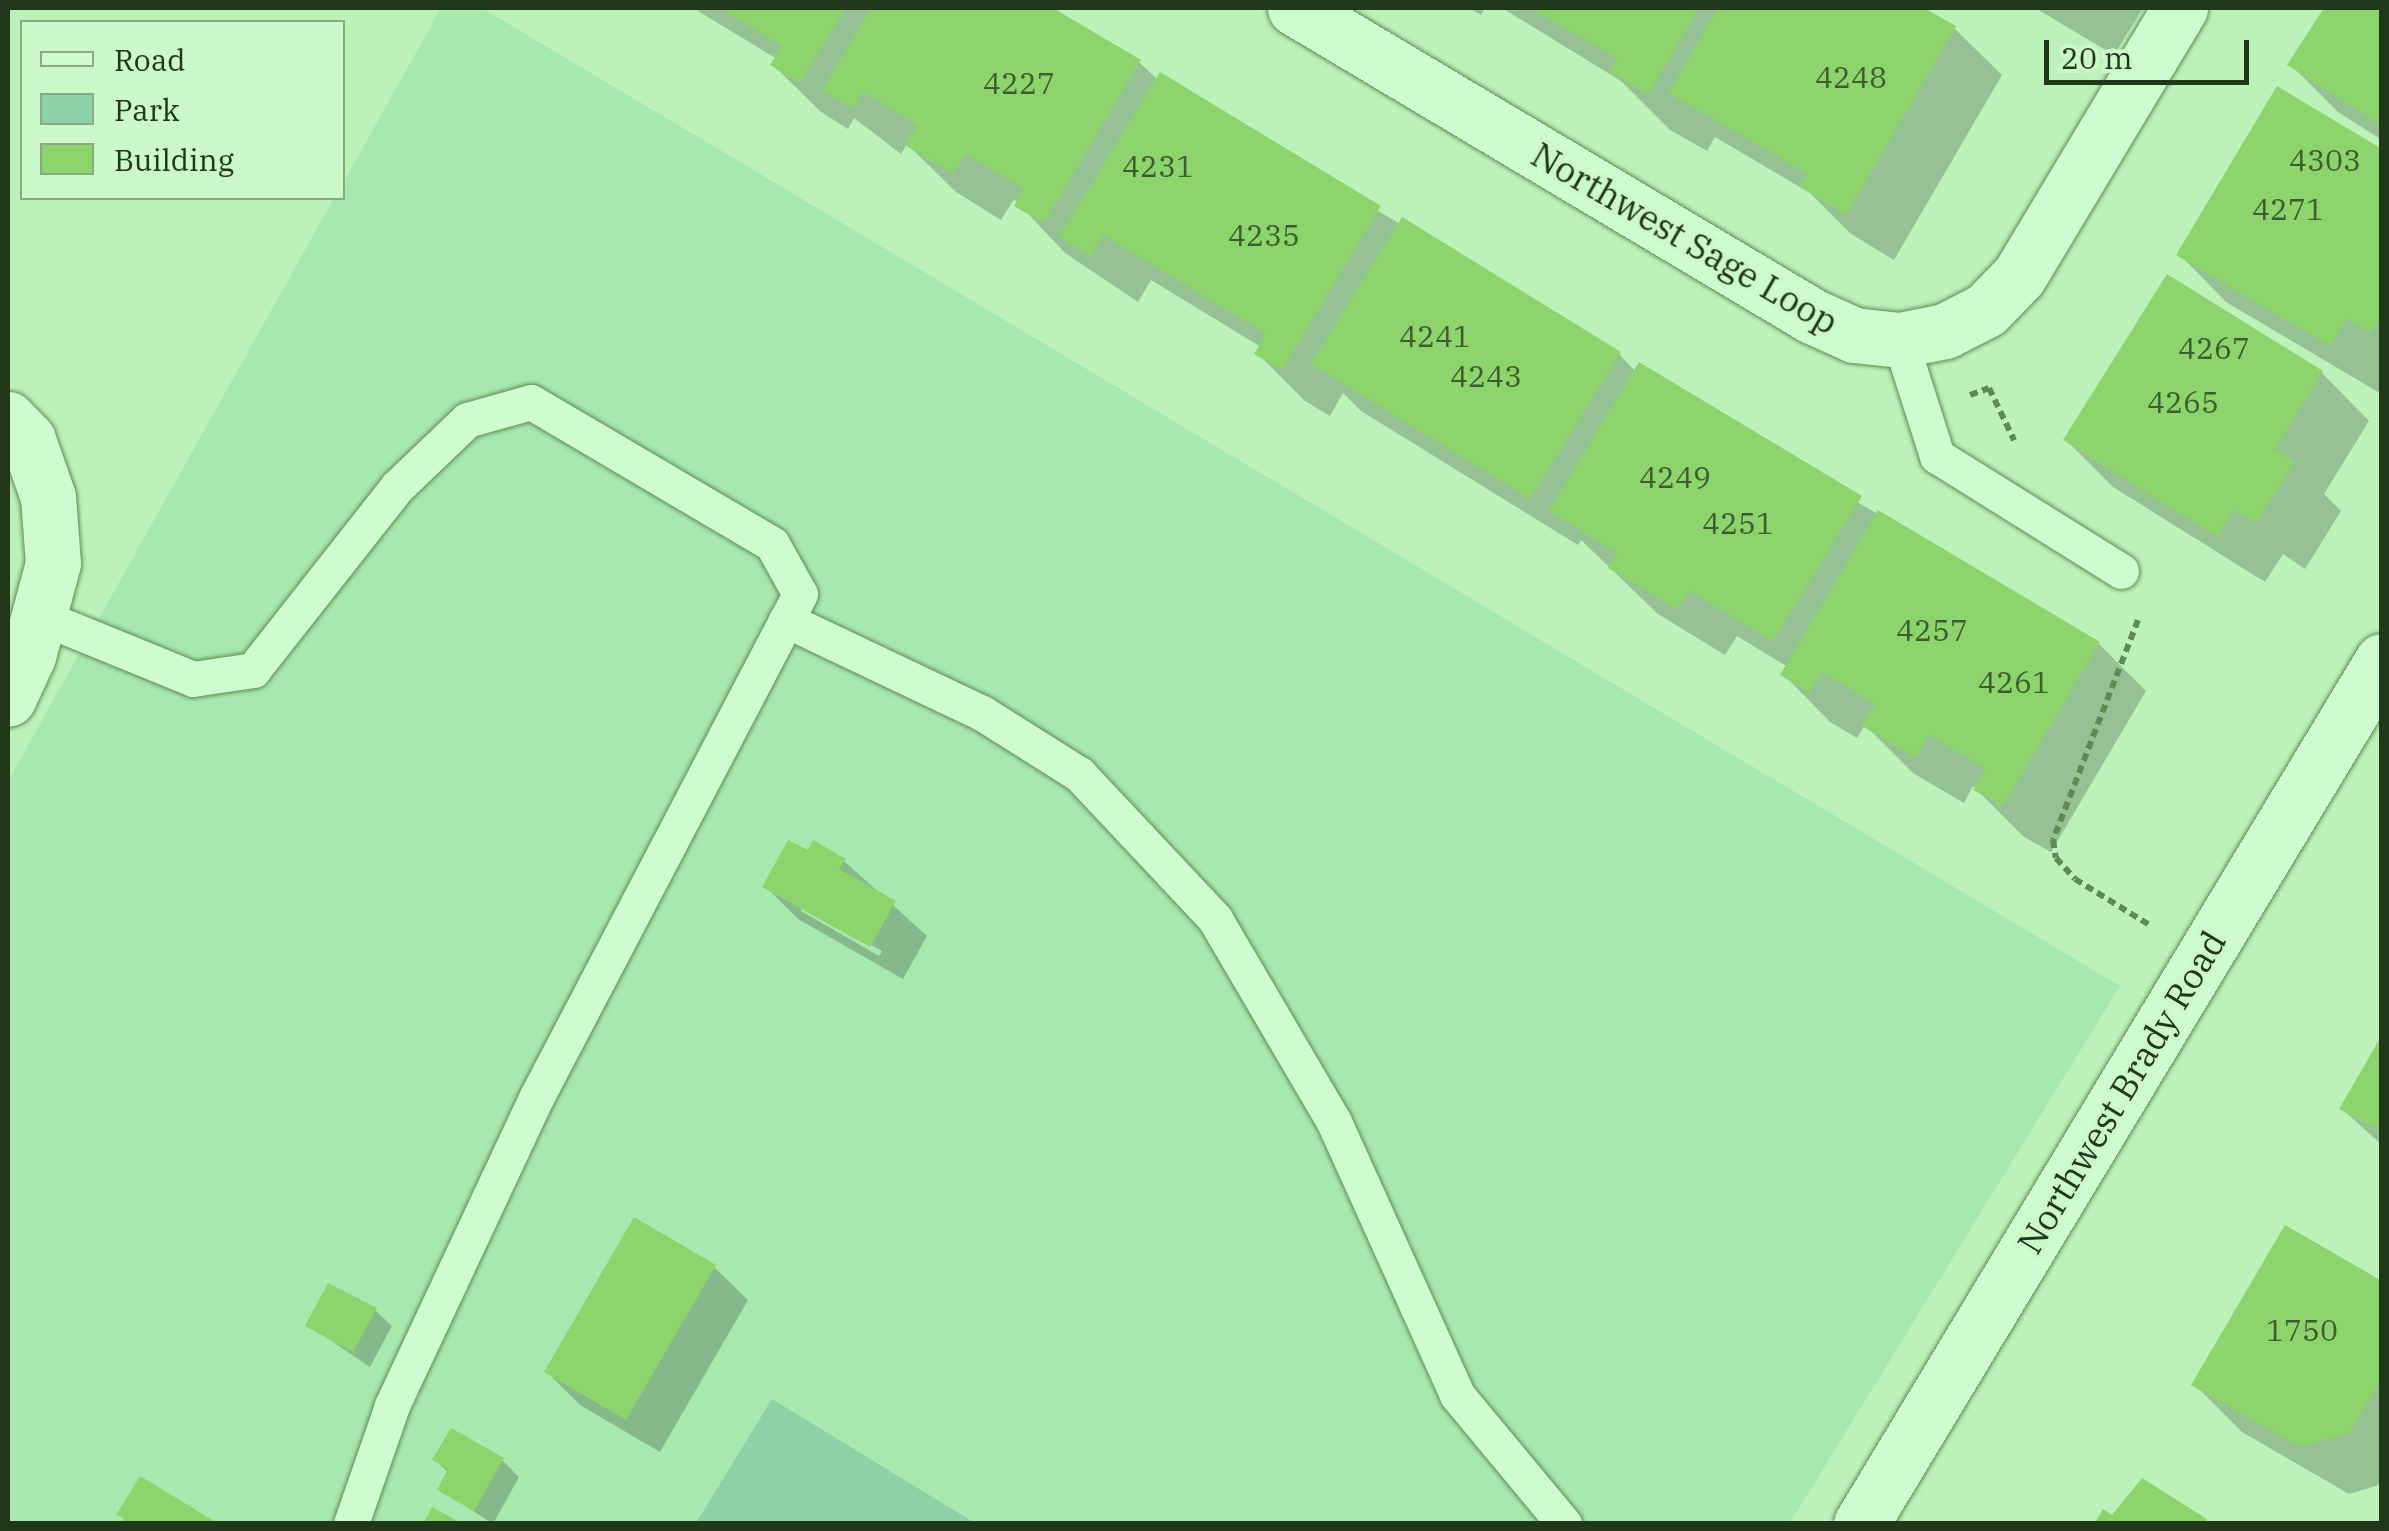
<!DOCTYPE html>
<style>
body{margin:0}
#map{position:relative;width:2389px;height:1531px;overflow:hidden;background:#bcf2ba;font-family:"IBM Plex Serif",serif}
div>[style]{position:absolute}
.farmland>*{inset:0;background:#a7e8ae}
.green>*{inset:0;background:#8ed0a7}
.shadow>*{inset:0;background:#0003}
.building>*{inset:0;background:#8dd46c}
.path>*{height:6px;margin-top:-3px;transform-origin:0;background:repeating-linear-gradient(90deg,#5e8a53 0 8px,transparent 0 13px)}
.roads{filter:drop-shadow(0 0 2px #5e8a53) drop-shadow(0 0 2px #5e8a53)}
.lane>*{height:35px;margin:-17.5px;padding:0 17.5px;transform-origin:17.5px;border-radius:17.5px;background:#cffcce}
.street>*{height:55px;margin:-27.5px;padding:0 27.5px;transform-origin:27.5px;border-radius:27.5px;background:#cffcce}
.secondary>*{height:55px;margin:-27.5px;padding:0 27.5px;transform-origin:27.5px;border-radius:27.5px;background:#cffcce}
span{translate:-50% -50%;white-space:nowrap;text-align:center;line-height:1.15;-webkit-text-stroke:8px #ccf9ca;paint-order:stroke}
.number-label{font-size:30px;color:#3c5e2e}
.number-label span{-webkit-text-stroke-width:0}
.street-label{font-size:35px;color:#21371a}
.frame{position:absolute;inset:0;border:10px solid #21371a;pointer-events:none}
.legend{position:absolute;left:20px;top:20px;width:325px;height:180px;box-sizing:border-box;background:#ccf9ca;border:2px solid #88ab84;margin:0;padding:12px 18px;list-style:none;font-size:30px;color:#21371a}
.legend li{display:flex;align-items:center;gap:20px;height:50px}
.legend b{width:50px;border:2px solid #88ab84}
.scale{position:absolute;left:2044px;top:40px;width:205px;height:45px;box-sizing:border-box;border:5px solid #21371a;border-top:0;padding-left:12px;font-size:30px;line-height:35px;white-space:nowrap;color:#21371a;-webkit-text-stroke:8px #ccf9ca;paint-order:stroke}
</style>
<div id="map">
<div class="farmland">
<i style="clip-path:polygon(441px 8px,482px 8px,2120px 986px,1790px 1523px,975px 1523px,772px 1400px,696px 1523px,8px 1524px,8px 781px,334px 198px,342px 198px,343px 183px)"></i>
</div>
<div class="green">
<i style="clip-path:polygon(772px 1399px,975px 1523px,696px 1523px)"></i>
</div>
<div class="shadow">
<i style="clip-path:polygon(693px 8px,1049px 8px,1139px 62px,1158px 80px,1619px 354px,1636px 372px,2099px 644px,2146px 691px,2051px 852px,2024px 837px,1973px 786px,1964px 803px,1913px 773px,1865px 725px,1857px 738px,1830px 722px,1783px 674px,1788px 667px,1737px 636px,1725px 655px,1658px 614px,1581px 540px,1578px 545px,1361px 411px,1343px 393px,1330px 416px,1305px 401px,1257px 353px,1261px 347px,1151px 280px,1138px 302px,1065px 253px,1014px 199px,1001px 220px,956px 192px,907px 144px,901px 154px,854px 118px,848px 129px,821px 112px,773px 65px,777px 59px)"></i>
<i style="clip-path:polygon(1469px 8px,1485px 8px,1481px 15px)"></i>
<i style="clip-path:polygon(1502px 8px,1919px 8px,1954px 28px,2002px 75px,1894px 260px,1851px 234px,1810px 193px,1715px 137px,1707px 151px,1670px 130px,1621px 81px)"></i>
<i style="clip-path:polygon(2035px 8px,2143px 8px,2114px 55px)"></i>
<i style="clip-path:polygon(2327px 8px,2382px 8px,2382px 140px,2338px 112px,2290px 64px)"></i>
<i style="clip-path:polygon(2382px 152px,2382px 387px,2378px 392px,2226px 302px,2179px 254px)"></i>
<i style="clip-path:polygon(2168px 277px,2322px 373px,2369px 421px,2324px 494px,2341px 511px,2305px 569px,2283px 554px,2265px 582px,2113px 487px,2066px 440px)"></i>
<i style="clip-path:polygon(evenodd,809px 854px,844px 861px,927px 936px,903px 979px,798px 919px,765px 886px,809px 854px,801px 906px,882px 951px,879px 956px,801px 911px,801px 906px)"></i>
<i style="clip-path:polygon(2382px 1040px,2382px 1145px,2342px 1109px)"></i>
<i style="clip-path:polygon(714px 1267px,748px 1300px,660px 1452px,580px 1405px,547px 1372px)"></i>
<i style="clip-path:polygon(2382px 1284px,2382px 1484px,2349px 1494px,2242px 1432px,2194px 1384px)"></i>
<i style="clip-path:polygon(375px 1310px,392px 1326px,370px 1367px,308px 1325px)"></i>
<i style="clip-path:polygon(435px 1460px,502px 1460px,519px 1477px,493px 1524px,440px 1489px,449px 1473px)"></i>
</div>
<div class="building">
<i style="clip-path:polygon(719px 8px,846px 8px,799px 83px,770px 65px,782px 46px)"></i>
<i style="clip-path:polygon(871px 8px,1053px 8px,1141px 60px,1044px 223px,1014px 206px,1024px 189px,966px 154px,953px 174px,905px 145px,918px 125px,863px 92px,853px 109px,822px 90px)"></i>
<i style="clip-path:polygon(1530px 8px,1699px 8px,1648px 94px,1609px 72px,1617px 58px)"></i>
<i style="clip-path:polygon(1718px 8px,1924px 8px,1956px 26px,1846px 215px,1800px 187px,1808px 174px,1668px 93px)"></i>
<i style="clip-path:polygon(2324px 8px,2382px 8px,2382px 126px,2287px 65px)"></i>
<i style="clip-path:polygon(1160px 72px,1381px 206px,1282px 370px,1254px 354px,1266px 334px,1103px 235px,1090px 256px,1059px 237px)"></i>
<i style="clip-path:polygon(2277px 86px,2382px 149px,2382px 315px,2371px 333px,2347px 319px,2330px 346px,2176px 255px)"></i>
<i style="clip-path:polygon(1402px 217px,1621px 352px,1530px 499px,1311px 364px)"></i>
<i style="clip-path:polygon(2167px 274px,2323px 371px,2275px 449px,2295px 462px,2256px 523px,2234px 509px,2217px 537px,2063px 440px)"></i>
<i style="clip-path:polygon(1639px 362px,1862px 496px,1773px 641px,1689px 591px,1677px 609px,1608px 568px,1617px 553px,1549px 511px)"></i>
<i style="clip-path:polygon(1878px 510px,2100px 642px,2003px 806px,1973px 790px,1986px 769px,1928px 735px,1916px 758px,1862px 726px,1875px 704px,1822px 672px,1809px 693px,1780px 675px)"></i>
<i style="clip-path:polygon(788px 840px,808px 850px,813px 840px,846px 859px,839px 869px,896px 901px,870px 947px,762px 887px)"></i>
<i style="clip-path:polygon(2382px 1035px,2382px 1132px,2339px 1109px)"></i>
<i style="clip-path:polygon(634px 1217px,716px 1265px,626px 1420px,544px 1372px)"></i>
<i style="clip-path:polygon(2285px 1225px,2382px 1281px,2382px 1378px,2349px 1433px,2300px 1447px,2191px 1385px)"></i>
<i style="clip-path:polygon(328px 1283px,377px 1308px,353px 1352px,305px 1326px)"></i>
<i style="clip-path:polygon(451px 1428px,504px 1458px,474px 1511px,437px 1490px,448px 1469px,432px 1460px)"></i>
<i style="clip-path:polygon(140px 1476px,219px 1524px,120px 1524px,124px 1518px,116px 1515px)"></i>
<i style="clip-path:polygon(2142px 1478px,2207px 1519px,2204px 1524px,2094px 1524px,2103px 1509px,2112px 1515px)"></i>
<i style="clip-path:polygon(432px 1507px,463px 1524px,423px 1524px)"></i>
</div>
<div class="path">
<i style="left:1970px;top:395px;width:20px;rotate:-20deg"></i>
<i style="left:1989px;top:388px;width:58px;rotate:64.3deg"></i>
<i style="left:2138px;top:620px;width:236px;rotate:111.1deg"></i>
<i style="left:2053px;top:840px;width:18px;rotate:81deg"></i>
<i style="left:2056px;top:858px;width:28px;rotate:48deg"></i>
<i style="left:2075px;top:879px;width:89px;rotate:31.7deg"></i>
</div>
<div class="roads">
<div class="lane">
<i style="left:1900px;top:340px;width:122px;rotate:72.3deg"></i>
<i style="left:1937px;top:456px;width:217px;rotate:32deg"></i>
<i style="left:39px;top:616px;width:166px;rotate:22.2deg"></i>
<i style="left:193px;top:679px;width:61px;rotate:-8.5deg"></i>
<i style="left:253px;top:670px;width:233px;rotate:-51.8deg"></i>
<i style="left:397px;top:487px;width:97px;rotate:-43.7deg"></i>
<i style="left:467px;top:420px;width:66px;rotate:-15.7deg"></i>
<i style="left:531px;top:402px;width:280px;rotate:30.5deg"></i>
<i style="left:772px;top:544px;width:57px;rotate:60.8deg"></i>
<i style="left:800px;top:594px;width:569px;rotate:117.65deg"></i>
<i style="left:536px;top:1098px;width:340px;rotate:115.1deg"></i>
<i style="left:392px;top:1406px;width:125px;rotate:109.2deg"></i>
<i style="left:786px;top:620px;width:217px;rotate:25.4deg"></i>
<i style="left:982px;top:713px;width:115px;rotate:32.2deg"></i>
<i style="left:1079px;top:774px;width:199px;rotate:46.8deg"></i>
<i style="left:1215px;top:919px;width:235px;rotate:59.6deg"></i>
<i style="left:1334px;top:1122px;width:299px;rotate:65.7deg"></i>
<i style="left:1457px;top:1395px;width:168px;rotate:50.3deg"></i>
</div>
<div class="street">
<i style="left:1295px;top:8px;width:602px;rotate:30.78deg"></i>
<i style="left:1812px;top:316px;width:46px;rotate:24.3deg"></i>
<i style="left:1854px;top:335px;width:46px;rotate:6.2deg"></i>
<i style="left:1900px;top:340px;width:46px;rotate:-11.3deg"></i>
<i style="left:1945px;top:331px;width:46px;rotate:-27.1deg"></i>
<i style="left:1986px;top:310px;width:47px;rotate:-45.9deg"></i>
<i style="left:2019px;top:276px;width:313px;rotate:-59deg"></i>
</div>
<div class="secondary">
<i style="left:8px;top:419px;width:29px;rotate:46deg"></i>
<i style="left:28px;top:440px;width:60px;rotate:70.7deg"></i>
<i style="left:48px;top:497px;width:66px;rotate:85.7deg"></i>
<i style="left:53px;top:563px;width:96px;rotate:105deg"></i>
<i style="left:28px;top:656px;width:47px;rotate:114.9deg"></i>
<i style="left:1861px;top:1524px;width:1008px;rotate:-58.88deg"></i>
</div>
</div>
<div class="number-label">
<span style="left:1851px;top:77px">4248</span>
<span style="left:1019px;top:83px">4227</span>
<span style="left:2325px;top:160px">4303</span>
<span style="left:1158px;top:166px">4231</span>
<span style="left:2288px;top:209px">4271</span>
<span style="left:1264px;top:235px">4235</span>
<span style="left:1435px;top:336px">4241</span>
<span style="left:2214px;top:348px">4267</span>
<span style="left:1486px;top:376px">4243</span>
<span style="left:2183px;top:402px">4265</span>
<span style="left:1675px;top:477px">4249</span>
<span style="left:1738px;top:523px">4251</span>
<span style="left:1932px;top:630px">4257</span>
<span style="left:2014px;top:682px">4261</span>
<span style="left:2302px;top:1330px">1750</span>
</div>
<div class="street-label">
<span style="left:1685px;top:238px;rotate:30deg">Northwest Sage Loop</span>
<span style="left:2121px;top:1092px;rotate:-59deg">Northwest Brady Road</span>
</div>
<div class="frame"></div>
<ul class="legend">
<li><b style="height:12px;background:#cffcce"></b>Road</li>
<li><b style="height:28px;background:#8ed0a7"></b>Park</li>
<li><b style="height:28px;background:#8dd46c"></b>Building</li>
</ul>
<div class="scale">20 m</div>
</div>
